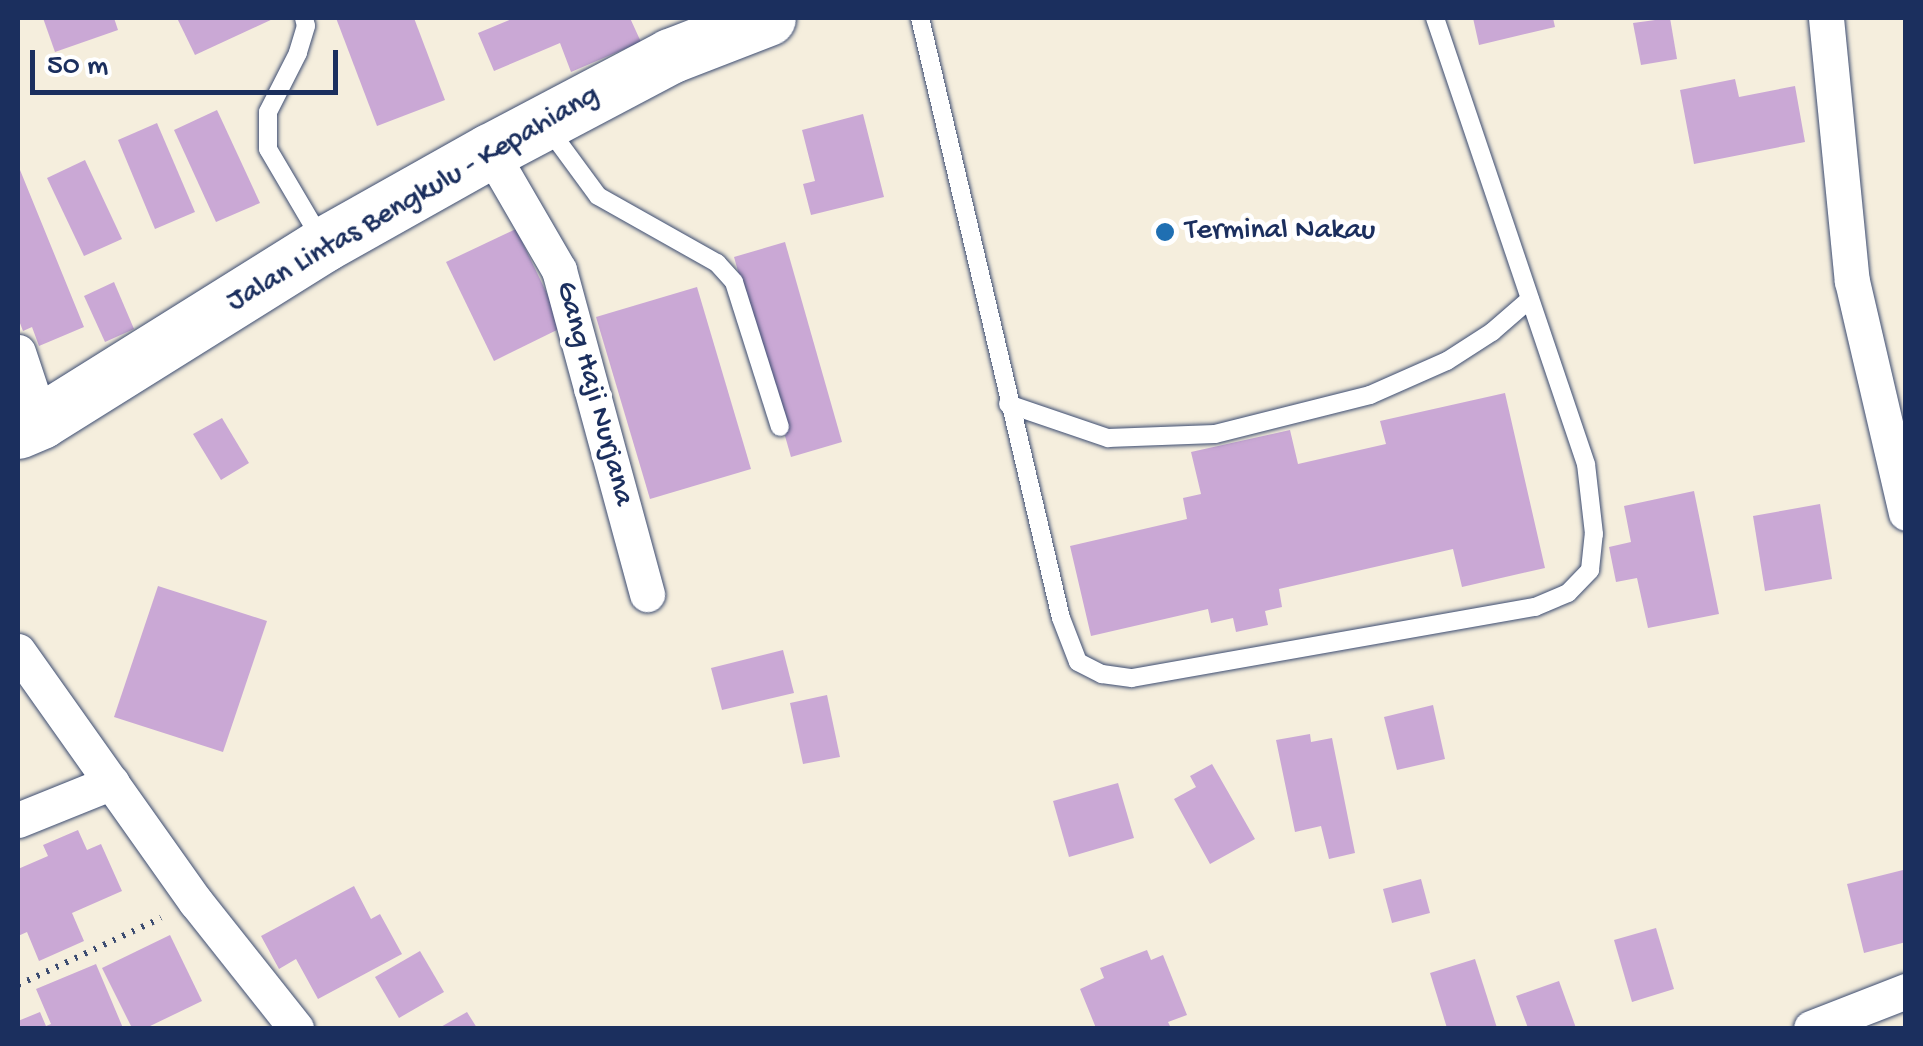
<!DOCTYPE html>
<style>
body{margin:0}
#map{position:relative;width:1923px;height:1046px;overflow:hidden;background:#f5eedd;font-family:"Gochi Hand",sans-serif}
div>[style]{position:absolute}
.building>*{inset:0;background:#caa8d5}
.path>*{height:6px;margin-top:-3px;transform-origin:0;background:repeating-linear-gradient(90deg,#3c4c71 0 2.5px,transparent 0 10.5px)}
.roads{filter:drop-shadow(0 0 2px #3c4c71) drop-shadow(0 0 2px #3c4c71)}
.lane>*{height:18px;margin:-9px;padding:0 9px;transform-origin:9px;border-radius:9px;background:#fff}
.street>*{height:35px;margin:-17.5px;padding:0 17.5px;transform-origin:17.5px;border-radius:17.5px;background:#fff}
.highway>*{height:55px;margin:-27.5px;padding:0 27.5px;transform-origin:27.5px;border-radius:27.5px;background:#fff}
.dots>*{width:28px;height:28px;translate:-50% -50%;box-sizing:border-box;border:5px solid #fff;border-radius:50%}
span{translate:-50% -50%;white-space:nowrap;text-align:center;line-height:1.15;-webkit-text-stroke:10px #fff;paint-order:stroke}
.street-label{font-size:30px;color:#1b2f5e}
.poi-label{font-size:30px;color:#1b2f5e}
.left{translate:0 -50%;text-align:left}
.frame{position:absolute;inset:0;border:20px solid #1b2f5e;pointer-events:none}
.scale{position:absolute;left:30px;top:50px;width:308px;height:45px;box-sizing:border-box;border:5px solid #1b2f5e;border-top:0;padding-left:12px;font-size:30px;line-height:35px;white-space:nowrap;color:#1b2f5e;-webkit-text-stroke:8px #fff;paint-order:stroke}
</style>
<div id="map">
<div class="building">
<i style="clip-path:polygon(43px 18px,114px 18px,118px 30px,55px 52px)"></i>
<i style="clip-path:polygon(177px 18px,275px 18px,195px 55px)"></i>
<i style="clip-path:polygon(336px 18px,414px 18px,445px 100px,377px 126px)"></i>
<i style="clip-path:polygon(514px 18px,630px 18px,641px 42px,571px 72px,560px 43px,494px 71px,478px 33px)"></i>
<i style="clip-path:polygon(1473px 18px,1553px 18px,1555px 27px,1479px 45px)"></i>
<i style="clip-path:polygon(1670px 18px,1677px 59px,1641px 65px,1633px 23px)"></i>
<i style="clip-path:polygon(1735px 79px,1739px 97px,1795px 86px,1805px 142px,1694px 164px,1680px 90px)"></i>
<i style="clip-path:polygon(217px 110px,260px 203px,216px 222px,174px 130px)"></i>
<i style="clip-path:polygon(863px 114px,884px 197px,811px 215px,803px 184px,815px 181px,802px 130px)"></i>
<i style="clip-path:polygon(157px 123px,195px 212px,155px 229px,118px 140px)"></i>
<i style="clip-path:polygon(85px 160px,122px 239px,84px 256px,47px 178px)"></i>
<i style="clip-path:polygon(18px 165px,84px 327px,39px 346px,32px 327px,23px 331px,18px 318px)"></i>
<i style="clip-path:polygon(516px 229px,563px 327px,494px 361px,446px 262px)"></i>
<i style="clip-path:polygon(785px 242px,842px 442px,791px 457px,734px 257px)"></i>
<i style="clip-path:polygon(114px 282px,134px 329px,105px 342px,84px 296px)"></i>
<i style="clip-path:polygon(697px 287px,751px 469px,650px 499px,596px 317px)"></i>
<i style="clip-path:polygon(1505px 393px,1545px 568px,1462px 587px,1453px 549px,1279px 589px,1282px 607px,1265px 611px,1268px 625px,1236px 632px,1233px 618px,1211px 623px,1208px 609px,1091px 636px,1070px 546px,1187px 519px,1183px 498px,1201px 494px,1191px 452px,1290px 430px,1298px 464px,1386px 444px,1380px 421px)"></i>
<i style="clip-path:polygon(222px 418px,249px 463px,221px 480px,193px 434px)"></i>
<i style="clip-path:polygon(1694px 491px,1719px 614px,1648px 628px,1637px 578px,1616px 582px,1609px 547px,1631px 542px,1624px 506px)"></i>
<i style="clip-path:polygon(1820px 504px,1832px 579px,1765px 591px,1753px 516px)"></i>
<i style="clip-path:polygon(158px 586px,267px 621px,223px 752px,114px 717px)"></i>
<i style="clip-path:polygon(783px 650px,794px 693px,722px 710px,711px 668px)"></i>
<i style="clip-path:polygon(827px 695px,840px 757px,803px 764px,790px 703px)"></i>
<i style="clip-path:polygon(1433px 705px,1445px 759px,1397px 770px,1384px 717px)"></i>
<i style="clip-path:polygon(1310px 734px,1311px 742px,1332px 738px,1355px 853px,1329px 859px,1321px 826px,1295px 832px,1276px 740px)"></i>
<i style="clip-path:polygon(1212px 764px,1255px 839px,1210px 864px,1174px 799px,1196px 787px,1190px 776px)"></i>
<i style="clip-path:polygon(1118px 783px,1134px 838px,1069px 857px,1053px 801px)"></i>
<i style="clip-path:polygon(78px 830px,87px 850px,101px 844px,122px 891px,72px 913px,84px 941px,39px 961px,27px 932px,18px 936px,18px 869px,48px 856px,43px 845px)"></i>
<i style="clip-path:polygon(1903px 870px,1906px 942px,1864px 953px,1847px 884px)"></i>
<i style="clip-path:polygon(1421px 879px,1430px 913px,1392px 923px,1383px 889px)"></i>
<i style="clip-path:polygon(354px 886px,371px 919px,380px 914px,402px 954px,318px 999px,296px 959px,279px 969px,261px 936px)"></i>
<i style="clip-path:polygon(1656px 928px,1674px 989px,1632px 1002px,1614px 940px)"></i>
<i style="clip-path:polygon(170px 935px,202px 1001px,146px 1028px,132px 1028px,102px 968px)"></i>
<i style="clip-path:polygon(1147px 950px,1151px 960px,1163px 955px,1187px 1015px,1168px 1022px,1171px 1028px,1096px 1028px,1080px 989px,1104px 978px,1100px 968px)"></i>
<i style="clip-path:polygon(420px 951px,444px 992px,399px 1018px,375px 977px)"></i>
<i style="clip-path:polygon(1475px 959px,1497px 1028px,1447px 1028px,1430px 973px)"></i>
<i style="clip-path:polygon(96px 964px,123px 1028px,18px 1028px,18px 1021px,40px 1012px,46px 1026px,51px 1024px,36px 989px)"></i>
<i style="clip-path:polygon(1559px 981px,1576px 1028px,1528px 1028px,1516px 996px)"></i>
<i style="clip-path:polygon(467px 1012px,477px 1028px,439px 1028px)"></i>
</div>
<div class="path">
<i style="left:18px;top:985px;width:158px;rotate:-25.1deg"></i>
</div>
<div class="roads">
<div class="lane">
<i style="left:304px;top:18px;width:8px;rotate:76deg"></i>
<i style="left:306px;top:26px;width:28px;rotate:107deg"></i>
<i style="left:298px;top:53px;width:66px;rotate:117deg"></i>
<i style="left:268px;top:112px;width:37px;rotate:90deg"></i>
<i style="left:268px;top:149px;width:104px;rotate:59.5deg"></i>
<i style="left:920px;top:18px;width:616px;rotate:76.78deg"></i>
<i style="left:1061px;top:618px;width:47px;rotate:68.9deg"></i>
<i style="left:1078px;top:662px;width:27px;rotate:27deg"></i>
<i style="left:1102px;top:674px;width:30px;rotate:8deg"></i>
<i style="left:1132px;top:678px;width:409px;rotate:-10deg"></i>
<i style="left:1535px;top:607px;width:36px;rotate:-23deg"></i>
<i style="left:1568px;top:593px;width:32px;rotate:-46deg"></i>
<i style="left:1590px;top:570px;width:36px;rotate:-84deg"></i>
<i style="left:1594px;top:534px;width:70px;rotate:-96.5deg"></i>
<i style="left:1586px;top:464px;width:471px;rotate:-108.7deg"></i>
<i style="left:548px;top:128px;width:84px;rotate:53.7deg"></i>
<i style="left:598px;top:196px;width:137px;rotate:29.4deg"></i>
<i style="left:717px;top:263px;width:25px;rotate:48deg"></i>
<i style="left:734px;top:282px;width:152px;rotate:72.4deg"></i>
<i style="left:1008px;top:404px;width:106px;rotate:18.8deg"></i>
<i style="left:1108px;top:438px;width:107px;rotate:-2.1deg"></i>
<i style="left:1215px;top:434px;width:160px;rotate:-14.1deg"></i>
<i style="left:1370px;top:395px;width:84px;rotate:-23.8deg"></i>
<i style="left:1447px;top:361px;width:54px;rotate:-32.8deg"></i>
<i style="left:1492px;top:332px;width:50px;rotate:-41deg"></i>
</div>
<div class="street">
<i style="left:1826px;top:18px;width:264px;rotate:84.4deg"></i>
<i style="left:1852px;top:281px;width:238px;rotate:76.9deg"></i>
<i style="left:490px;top:151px;width:138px;rotate:59.9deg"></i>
<i style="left:559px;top:270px;width:336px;rotate:74.8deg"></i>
<i style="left:18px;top:352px;width:73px;rotate:71.6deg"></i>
<i style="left:18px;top:651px;width:308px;rotate:54.7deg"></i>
<i style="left:196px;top:902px;width:161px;rotate:51.6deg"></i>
<i style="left:18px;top:820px;width:101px;rotate:-22deg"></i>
<i style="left:1811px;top:1028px;width:102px;rotate:-21.3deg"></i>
</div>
<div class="highway">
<i style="left:18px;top:431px;width:25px;rotate:-23deg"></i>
<i style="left:41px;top:421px;width:334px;rotate:-32deg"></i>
<i style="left:324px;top:244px;width:190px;rotate:-29.3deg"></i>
<i style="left:490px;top:151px;width:204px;rotate:-27.8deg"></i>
<i style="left:670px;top:56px;width:105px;rotate:-21.2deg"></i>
</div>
</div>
<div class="dots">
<i style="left:1165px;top:232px;background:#1f6fb2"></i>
</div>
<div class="street-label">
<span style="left:414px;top:200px;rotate:-30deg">Jalan Lintas Bengkulu - Kepahiang</span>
<span style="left:593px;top:394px;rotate:75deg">Gang Haji Nurjana</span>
</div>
<div class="poi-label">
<span class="left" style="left:1185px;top:232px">Terminal Nakau</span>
</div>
<div class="frame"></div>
<div class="scale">50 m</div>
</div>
